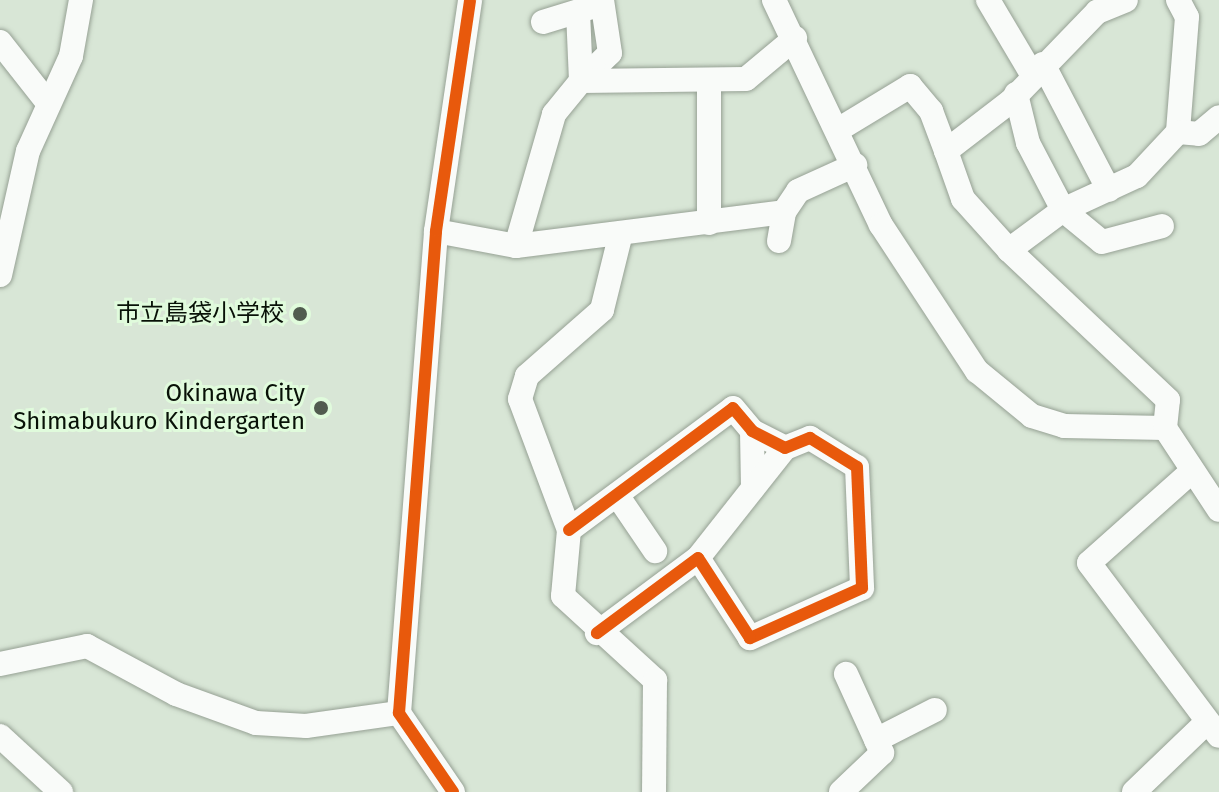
<!DOCTYPE html>
<meta charset="utf-8">
<style>
body{margin:0}
#map{position:relative;width:1219px;height:792px;overflow:hidden;background:#d8e6d6;font-family:"Fira Sans","Noto Sans JP",sans-serif}
div>[style]{position:absolute}
.roads{filter:drop-shadow(0 0 2px #96a194) drop-shadow(0 0 2px #96a194)}
.minor>*{height:24px;margin:-12px;padding:0 12px;transform-origin:12px;border-radius:12px;background:#f9fbf9}
.cycleway>*{height:12px;margin:-6px;padding:0 6px;transform-origin:6px;border-radius:6px;background:#e8590c}
.dots>*{width:22px;height:22px;translate:-50% -50%;box-sizing:border-box;border:4px solid #e0fbdc;border-radius:50%}
span{translate:-50% -50%;white-space:nowrap;text-align:center;line-height:1.15;-webkit-text-stroke:6px #e0fbdc;paint-order:stroke}
.poi-label{font-size:24px;color:#081107}
.right{translate:-100% -50%;text-align:right}
</style>
<div id="map">
<div class="roads">
<div class="minor">
<i style="left:774px;top:0;width:249px;rotate:64.6deg"></i>
<i style="left:881px;top:225px;width:175px;rotate:56.7deg"></i>
<i style="left:977px;top:371px;width:71px;rotate:39.3deg"></i>
<i style="left:1032px;top:416px;width:34px;rotate:17deg"></i>
<i style="left:1064px;top:426px;width:101px;rotate:1.1deg"></i>
<i style="left:1165px;top:428px;width:98px;rotate:56.6deg"></i>
<i style="left:988px;top:0;width:86px;rotate:59.3deg"></i>
<i style="left:1178px;top:0;width:19px;rotate:62deg"></i>
<i style="left:1187px;top:17px;width:115px;rotate:94.5deg"></i>
<i style="left:578px;top:12px;width:69px;rotate:87.5deg"></i>
<i style="left:543px;top:22px;width:51px;rotate:-17deg"></i>
<i style="left:0;top:42px;width:78px;rotate:51.8deg"></i>
<i style="left:1043px;top:64px;width:142px;rotate:62.4deg"></i>
<i style="left:709px;top:80px;width:143px;rotate:90deg"></i>
<i style="left:581px;top:81px;width:40px;rotate:-44deg"></i>
<i style="left:610px;top:53px;width:54px;rotate:-98.6deg"></i>
<i style="left:1016px;top:94px;width:50px;rotate:76.2deg"></i>
<i style="left:1028px;top:143px;width:76px;rotate:62.4deg"></i>
<i style="left:1063px;top:210px;width:50px;rotate:39.4deg"></i>
<i style="left:1102px;top:242px;width:62px;rotate:-14.9deg"></i>
<i style="left:841px;top:128px;width:81px;rotate:-31.3deg"></i>
<i style="left:910px;top:86px;width:33px;rotate:50deg"></i>
<i style="left:931px;top:111px;width:43px;rotate:69.4deg"></i>
<i style="left:946px;top:151px;width:82px;rotate:-37.6deg"></i>
<i style="left:1011px;top:101px;width:124px;rotate:-46deg"></i>
<i style="left:1097px;top:12px;width:31px;rotate:-22deg"></i>
<i style="left:946px;top:151px;width:51px;rotate:70.5deg"></i>
<i style="left:963px;top:199px;width:69px;rotate:48deg"></i>
<i style="left:436px;top:231px;width:81px;rotate:10.6deg"></i>
<i style="left:516px;top:246px;width:270px;rotate:-7.2deg"></i>
<i style="left:784px;top:212px;width:25px;rotate:-56deg"></i>
<i style="left:798px;top:191px;width:63px;rotate:-24.5deg"></i>
<i style="left:620px;top:237px;width:75px;rotate:103.9deg"></i>
<i style="left:602px;top:310px;width:100px;rotate:138.7deg"></i>
<i style="left:527px;top:376px;width:24px;rotate:107deg"></i>
<i style="left:520px;top:399px;width:140px;rotate:69.5deg"></i>
<i style="left:569px;top:530px;width:66px;rotate:95.2deg"></i>
<i style="left:563px;top:596px;width:125px;rotate:42.4deg"></i>
<i style="left:655px;top:680px;width:112px;rotate:90.5deg"></i>
<i style="left:779px;top:241px;width:29px;rotate:-80deg"></i>
<i style="left:516px;top:246px;width:137px;rotate:-73.9deg"></i>
<i style="left:554px;top:114px;width:43px;rotate:-50.7deg"></i>
<i style="left:581px;top:81px;width:165px;rotate:-0.7deg"></i>
<i style="left:746px;top:79px;width:64px;rotate:-39.9deg"></i>
<i style="left:0;top:275px;width:127px;rotate:-77.3deg"></i>
<i style="left:28px;top:151px;width:104px;rotate:-65.6deg"></i>
<i style="left:71px;top:56px;width:57px;rotate:-79.9deg"></i>
<i style="left:1165px;top:428px;width:28px;rotate:-84deg"></i>
<i style="left:1168px;top:400px;width:219px;rotate:-136.7deg"></i>
<i style="left:1009px;top:250px;width:67px;rotate:-36.5deg"></i>
<i style="left:1063px;top:210px;width:81px;rotate:-24.7deg"></i>
<i style="left:1137px;top:176px;width:60px;rotate:-47deg"></i>
<i style="left:1178px;top:132px;width:21px;rotate:5deg"></i>
<i style="left:1199px;top:134px;width:26px;rotate:-40deg"></i>
<i style="left:752px;top:431px;width:57px;rotate:89deg"></i>
<i style="left:1190px;top:473px;width:135px;rotate:138.3deg"></i>
<i style="left:1089px;top:563px;width:216px;rotate:53.1deg"></i>
<i style="left:617px;top:495px;width:68px;rotate:55.8deg"></i>
<i style="left:569px;top:530px;width:204px;rotate:-36.6deg"></i>
<i style="left:733px;top:408px;width:30px;rotate:50deg"></i>
<i style="left:752px;top:431px;width:37px;rotate:27deg"></i>
<i style="left:785px;top:448px;width:27px;rotate:-22deg"></i>
<i style="left:810px;top:438px;width:55px;rotate:31.7deg"></i>
<i style="left:857px;top:467px;width:121px;rotate:87.6deg"></i>
<i style="left:862px;top:588px;width:123px;rotate:155.9deg"></i>
<i style="left:750px;top:638px;width:95px;rotate:-123deg"></i>
<i style="left:698px;top:558px;width:126px;rotate:143.4deg"></i>
<i style="left:698px;top:558px;width:140px;rotate:-51.7deg"></i>
<i style="left:0;top:664px;width:89px;rotate:-11.7deg"></i>
<i style="left:87px;top:646px;width:101px;rotate:28.3deg"></i>
<i style="left:176px;top:694px;width:85px;rotate:19.9deg"></i>
<i style="left:256px;top:723px;width:50px;rotate:3.4deg"></i>
<i style="left:306px;top:726px;width:94px;rotate:-8deg"></i>
<i style="left:0;top:736px;width:83px;rotate:42.6deg"></i>
<i style="left:876px;top:740px;width:66px;rotate:-27deg"></i>
<i style="left:453px;top:792px;width:96px;rotate:-124.4deg"></i>
<i style="left:399px;top:713px;width:483px;rotate:-85.6deg"></i>
<i style="left:436px;top:231px;width:233px;rotate:-81.6deg"></i>
<i style="left:841px;top:792px;width:57px;rotate:-43.6deg"></i>
<i style="left:882px;top:753px;width:87px;rotate:-114.5deg"></i>
<i style="left:1134px;top:792px;width:100px;rotate:-43.8deg"></i>
</div>
</div>
<div class="cycleway">
<i style="left:569px;top:530px;width:204px;rotate:-36.6deg"></i>
<i style="left:733px;top:408px;width:30px;rotate:50deg"></i>
<i style="left:752px;top:431px;width:37px;rotate:27deg"></i>
<i style="left:785px;top:448px;width:27px;rotate:-22deg"></i>
<i style="left:810px;top:438px;width:55px;rotate:31.7deg"></i>
<i style="left:857px;top:467px;width:121px;rotate:87.6deg"></i>
<i style="left:862px;top:588px;width:123px;rotate:155.9deg"></i>
<i style="left:750px;top:638px;width:95px;rotate:-123deg"></i>
<i style="left:698px;top:558px;width:126px;rotate:143.4deg"></i>
<i style="left:453px;top:792px;width:96px;rotate:-124.4deg"></i>
<i style="left:399px;top:713px;width:483px;rotate:-85.6deg"></i>
<i style="left:436px;top:231px;width:233px;rotate:-81.6deg"></i>
</div>
<div class="dots">
<i style="left:300px;top:314px;background:#515c4f"></i>
<i style="left:321px;top:408px;background:#515c4f"></i>
</div>
<div class="poi-label">
<span class="right" style="left:284px;top:314px">市立島袋小学校</span>
<span class="right" style="left:305px;top:408px">Okinawa City<br>Shimabukuro Kindergarten</span>
</div>
</div>
